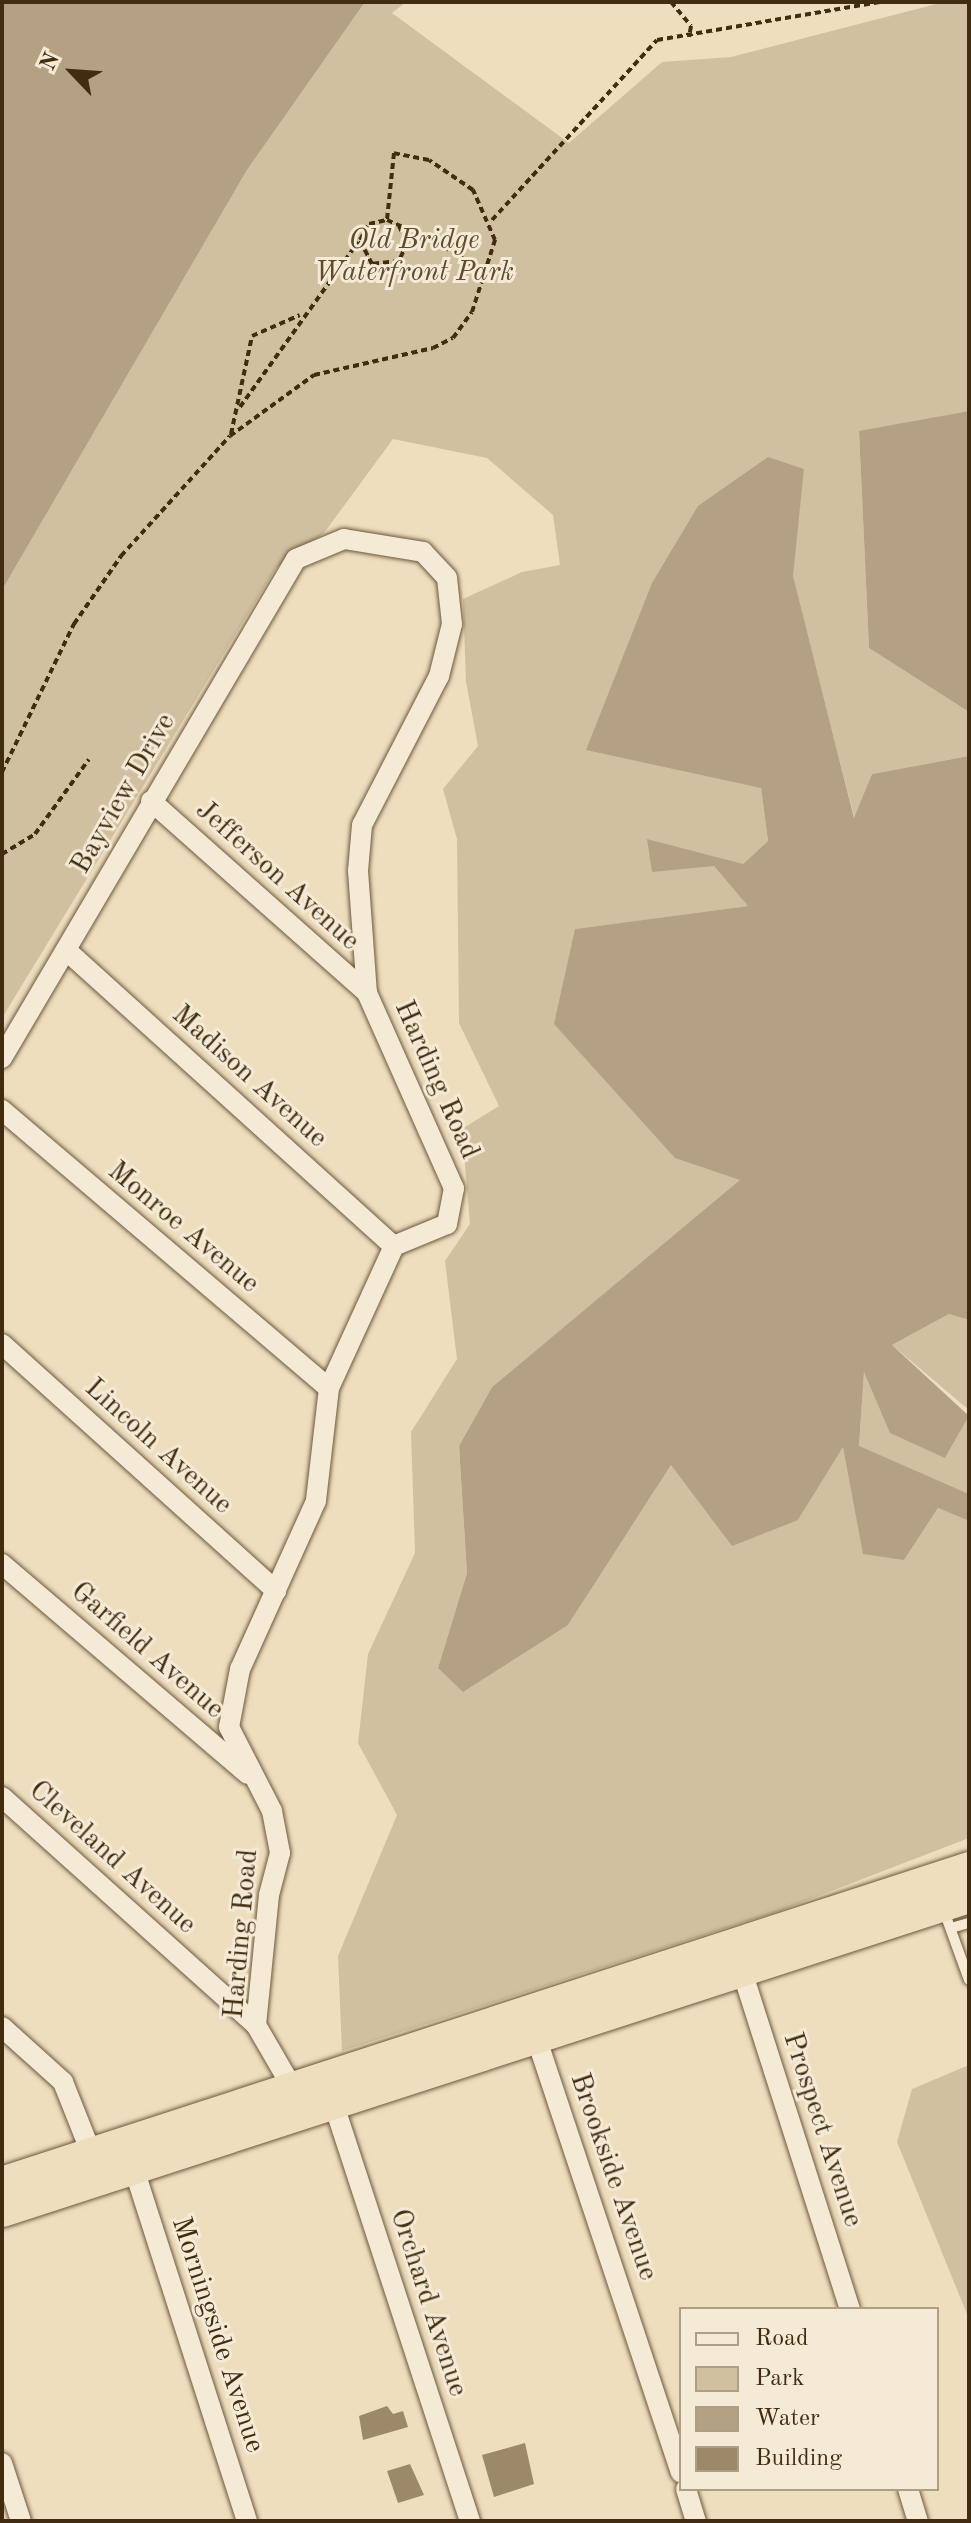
<!DOCTYPE html>
<style>
body{margin:0}
#map{position:relative;width:971px;height:2523px;overflow:hidden;background:#eedebe;font-family:"Old Standard TT",serif}
div>[style]{position:absolute}
.green>*{inset:0;background:#d1c0a0}
.water>*{inset:0;background:#b4a183}
.building>*{inset:0;background:#9b896a}
.path>*{height:4px;margin-top:-2px;transform-origin:0;background:repeating-linear-gradient(90deg,#422c10 0 6px,transparent 0 10px)}
.roads{filter:drop-shadow(0 0 2px #6d583c) drop-shadow(0 0 2px #6d583c)}
.lane>*{height:10px;margin:-5px;padding:0 5px;transform-origin:5px;border-radius:5px;background:#f4ead5}
.street>*{height:20px;margin:-10px;padding:0 10px;transform-origin:10px;border-radius:10px;background:#f4ead5}
.highway>*{height:34px;margin:-17px;padding:0 17px;transform-origin:17px;border-radius:17px;background:#eedebe}
span{translate:-50% -50%;white-space:nowrap;text-align:center;line-height:1.15;-webkit-text-stroke:6px #f4ead5;paint-order:stroke}
.park-label{font-size:28px;color:#5f4a2d;font-style:italic}
.street-label{font-size:28px;color:#422c10}
.frame{position:absolute;inset:0;border:4px solid #422c10;pointer-events:none}
.legend{position:absolute;left:679px;top:2307px;width:260px;height:184px;box-sizing:border-box;background:#f4ead5;border:2px solid #ad9e86;margin:0;padding:10px 14px;list-style:none;font-size:24px;color:#422c10}
.legend li{display:flex;align-items:center;gap:16px;height:40px}
.legend b{width:40px;border:2px solid #ad9e86}
.north{position:absolute;left:32px;top:32px;width:80px;height:80px;-webkit-text-stroke:6px #f4ead5;paint-order:stroke;rotate:295deg;font-size:22px;font-weight:700;line-height:32px;text-align:center;color:#422c10}
.north::after{content:'';display:block;margin:auto;width:28px;height:36px;background:#422c10;clip-path:polygon(50% 0,100% 100%,50% 72%,0 100%)}
</style>
<div id="map">
<div class="green">
<i style="clip-path:polygon(365px 2px,406px 2px,392px 13px,569px 143px,662px 62px,731px 57px,944px 2px,969px 2px,969px 411px,859px 432px,869px 648px,969px 712px,969px 756px,872px 774px,855px 820px,792px 576px,804px 469px,761px 788px,768px 841px,743px 864px,714px 866px,749px 906px,576px 929px,741px 1180px,492px 1387px,459px 1446px,467px 1573px,438px 1668px,568px 1625px,671px 1465px,798px 1520px,843px 1446px,904px 1560px,938px 1508px,969px 1521px,969px 1838px,782px 1910px,342px 2051px,338px 1956px,397px 1815px,358px 1743px,368px 1654px,415px 1553px,411px 1432px,457px 1359px,445px 1261px,470px 1224px,462px 1129px,499px 1106px,459px 1023px,457px 839px,443px 789px,478px 746px,466px 682px,463px 599px,522px 572px,560px 565px,553px 515px,487px 458px,393px 439px,324px 533px,276px 568px,2px 1018px,2px 590px,247px 170px)"></i>
<i style="clip-path:polygon(949px 1314px,969px 1320px,969px 1410px,892px 1345px)"></i>
<i style="clip-path:polygon(864px 1370px,945px 1458px,969px 1416px,969px 1494px,859px 1447px)"></i>
<i style="clip-path:polygon(969px 2065px,969px 2319px,897px 2142px,912px 2089px)"></i>
</div>
<div class="water">
<i style="clip-path:polygon(2px 2px,365px 2px,247px 170px,2px 590px)"></i>
<i style="clip-path:polygon(969px 411px,969px 712px,869px 648px,859px 431px)"></i>
<i style="clip-path:polygon(768px 457px,804px 469px,793px 576px,854px 818px,872px 774px,969px 756px,969px 1320px,949px 1314px,892px 1345px,969px 1416px,945px 1458px,890px 1433px,864px 1372px,859px 1446px,969px 1494px,969px 1521px,938px 1508px,904px 1560px,863px 1554px,843px 1447px,798px 1520px,732px 1546px,671px 1465px,568px 1625px,463px 1692px,438px 1668px,467px 1573px,459px 1446px,492px 1387px,740px 1180px,675px 1158px,554px 1024px,575px 929px,748px 906px,714px 866px,652px 872px,647px 839px,743px 864px,768px 841px,761px 788px,586px 750px,652px 583px,698px 506px)"></i>
</div>
<div class="building">
<i style="clip-path:polygon(387px 2406px,393px 2414px,403px 2411px,408px 2427px,363px 2440px,359px 2416px)"></i>
<i style="clip-path:polygon(525px 2443px,534px 2484px,494px 2497px,482px 2455px)"></i>
<i style="clip-path:polygon(410px 2464px,424px 2495px,398px 2503px,387px 2471px)"></i>
</div>
<div class="path">
<i style="left:671px;top:2px;width:31px;rotate:50deg"></i>
<i style="left:691px;top:26px;width:11px;rotate:100deg"></i>
<i style="left:492px;top:220px;width:244px;rotate:-47.5deg"></i>
<i style="left:657px;top:40px;width:226px;rotate:-9.7deg"></i>
<i style="left:399px;top:226px;width:19px;rotate:65deg"></i>
<i style="left:407px;top:243px;width:20px;rotate:114deg"></i>
<i style="left:399px;top:261px;width:27px;rotate:174deg"></i>
<i style="left:372px;top:264px;width:27px;rotate:-117deg"></i>
<i style="left:360px;top:240px;width:18px;rotate:-61deg"></i>
<i style="left:369px;top:224px;width:18px;rotate:-13deg"></i>
<i style="left:387px;top:220px;width:43px;rotate:23.6deg"></i>
<i style="left:426px;top:237px;width:37px;rotate:29deg"></i>
<i style="left:458px;top:255px;width:36px;rotate:37deg"></i>
<i style="left:240px;top:407px;width:203px;rotate:-54.4deg"></i>
<i style="left:231px;top:434px;width:100px;rotate:-77.9deg"></i>
<i style="left:252px;top:336px;width:52px;rotate:-23.6deg"></i>
<i style="left:2px;top:772px;width:165px;rotate:-64.1deg"></i>
<i style="left:74px;top:624px;width:83px;rotate:-55.3deg"></i>
<i style="left:121px;top:556px;width:162px;rotate:-47.8deg"></i>
<i style="left:230px;top:436px;width:104px;rotate:-36deg"></i>
<i style="left:314px;top:375px;width:122px;rotate:-12.8deg"></i>
<i style="left:433px;top:348px;width:22px;rotate:-27deg"></i>
<i style="left:453px;top:338px;width:32px;rotate:-54deg"></i>
<i style="left:472px;top:312px;width:76px;rotate:-72.3deg"></i>
<i style="left:495px;top:240px;width:55px;rotate:-113.7deg"></i>
<i style="left:473px;top:190px;width:53px;rotate:-145.7deg"></i>
<i style="left:429px;top:160px;width:36px;rotate:-169deg"></i>
<i style="left:394px;top:153px;width:67px;rotate:96deg"></i>
<i style="left:2px;top:854px;width:39px;rotate:-31deg"></i>
<i style="left:35px;top:834px;width:92px;rotate:-54.2deg"></i>
</div>
<div class="roads">
<div class="lane">
<i style="left:944px;top:1911px;width:73px;rotate:70.1deg"></i>
<i style="left:951px;top:1928px;width:19px;rotate:-16deg"></i>
</div>
<div class="street">
<i style="left:151px;top:801px;width:289px;rotate:41.6deg"></i>
<i style="left:66px;top:950px;width:442px;rotate:42.1deg"></i>
<i style="left:2px;top:1058px;width:579px;rotate:-59.49deg"></i>
<i style="left:296px;top:559px;width:52px;rotate:-22.6deg"></i>
<i style="left:344px;top:539px;width:80px;rotate:9.3deg"></i>
<i style="left:423px;top:552px;width:35px;rotate:47deg"></i>
<i style="left:447px;top:578px;width:46px;rotate:83.8deg"></i>
<i style="left:452px;top:624px;width:54px;rotate:104deg"></i>
<i style="left:439px;top:676px;width:168px;rotate:117.3deg"></i>
<i style="left:362px;top:825px;width:46px;rotate:95deg"></i>
<i style="left:358px;top:871px;width:122px;rotate:85.8deg"></i>
<i style="left:367px;top:993px;width:214px;rotate:66deg"></i>
<i style="left:454px;top:1188px;width:37px;rotate:101deg"></i>
<i style="left:447px;top:1224px;width:57px;rotate:157.5deg"></i>
<i style="left:394px;top:1246px;width:156px;rotate:114.6deg"></i>
<i style="left:329px;top:1388px;width:114px;rotate:96.6deg"></i>
<i style="left:316px;top:1501px;width:184px;rotate:114.3deg"></i>
<i style="left:240px;top:1669px;width:59px;rotate:100.7deg"></i>
<i style="left:229px;top:1727px;width:94px;rotate:62.9deg"></i>
<i style="left:272px;top:1811px;width:43px;rotate:79.2deg"></i>
<i style="left:280px;top:1853px;width:43px;rotate:104.7deg"></i>
<i style="left:269px;top:1895px;width:131px;rotate:95.7deg"></i>
<i style="left:256px;top:2025px;width:72px;rotate:59.9deg"></i>
<i style="left:2px;top:1110px;width:429px;rotate:40.4deg"></i>
<i style="left:2px;top:1344px;width:369px;rotate:42deg"></i>
<i style="left:2px;top:1564px;width:323px;rotate:40.5deg"></i>
<i style="left:2px;top:1797px;width:341px;rotate:41.9deg"></i>
<i style="left:741px;top:1968px;width:358px;rotate:72.3deg"></i>
<i style="left:2px;top:2027px;width:82px;rotate:42deg"></i>
<i style="left:63px;top:2082px;width:79px;rotate:68.3deg"></i>
<i style="left:536px;top:2037px;width:459px;rotate:71.6deg"></i>
<i style="left:333px;top:2102px;width:441px;rotate:71.9deg"></i>
<i style="left:133px;top:2166px;width:373px;rotate:72.2deg"></i>
<i style="left:2px;top:2463px;width:61px;rotate:71.9deg"></i>
<i style="left:686px;top:2489px;width:34px;rotate:73deg"></i>
<i style="left:908px;top:2489px;width:34px;rotate:73deg"></i>
</div>
<div class="highway">
<i style="left:2px;top:2184px;width:1017px;rotate:-18.04deg"></i>
<i style="left:2px;top:2210px;width:1017px;rotate:-17.99deg"></i>
</div>
</div>
<div class="park-label">
<span style="left:414px;top:257px">Old Bridge<br>Waterfront Park</span>
</div>
<div class="street-label">
<span style="left:124px;top:794px;rotate:-60deg">Bayview Drive</span>
<span style="left:277px;top:876px;rotate:42deg">Jefferson Avenue</span>
<span style="left:249px;top:1077px;rotate:42deg">Madison Avenue</span>
<span style="left:436px;top:1080px;rotate:66deg">Harding Road</span>
<span style="left:183px;top:1228px;rotate:40deg">Monroe Avenue</span>
<span style="left:158px;top:1447px;rotate:42deg">Lincoln Avenue</span>
<span style="left:147px;top:1651px;rotate:41deg">Garfield Avenue</span>
<span style="left:112px;top:1858px;rotate:42deg">Cleveland Avenue</span>
<span style="left:242px;top:1934px;rotate:-85deg">Harding Road</span>
<span style="left:822px;top:2130px;rotate:72deg">Prospect Avenue</span>
<span style="left:613px;top:2177px;rotate:71deg">Brookside Avenue</span>
<span style="left:428px;top:2303px;rotate:72deg">Orchard Avenue</span>
<span style="left:217px;top:2335px;rotate:72deg">Morningside Avenue</span>
</div>
<div class="frame"></div>
<ul class="legend">
<li><b style="height:10px;background:#f4ead5"></b>Road</li>
<li><b style="height:22px;background:#d1c0a0"></b>Park</li>
<li><b style="height:22px;background:#b4a183"></b>Water</li>
<li><b style="height:22px;background:#9b896a"></b>Building</li>
</ul>
<div class="north">N</div>
</div>
